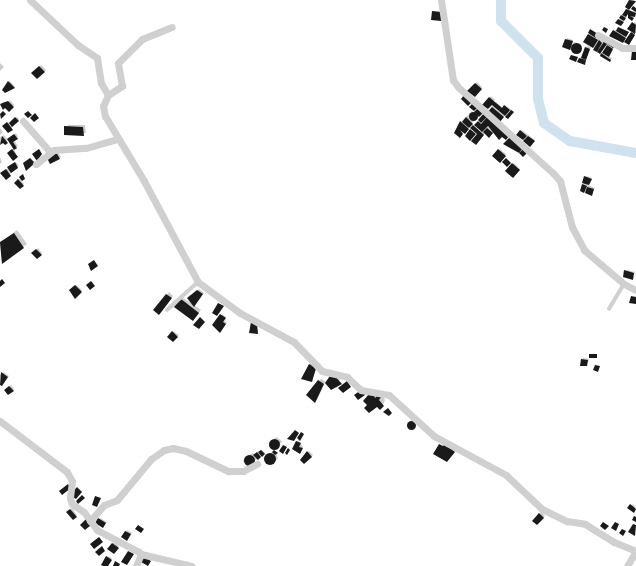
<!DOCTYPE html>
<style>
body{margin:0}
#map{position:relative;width:636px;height:566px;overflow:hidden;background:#fff;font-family:Jost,sans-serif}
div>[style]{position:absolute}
.shadow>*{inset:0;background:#0003}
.river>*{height:10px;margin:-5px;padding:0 5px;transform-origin:5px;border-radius:5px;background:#cfe2ee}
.building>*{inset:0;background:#1a1a1a}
.round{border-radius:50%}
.lane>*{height:3.5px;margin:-1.75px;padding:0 1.75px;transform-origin:1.75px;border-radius:1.75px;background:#d0d0d0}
.street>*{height:7px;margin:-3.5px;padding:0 3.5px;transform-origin:3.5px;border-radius:3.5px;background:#d0d0d0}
span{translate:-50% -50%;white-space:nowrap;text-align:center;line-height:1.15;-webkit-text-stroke:4px #fff;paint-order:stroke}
</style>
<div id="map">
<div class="shadow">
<i style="clip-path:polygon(630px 0,636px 2px,627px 10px,633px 13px,634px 6px,636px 14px,632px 19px,628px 13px,623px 22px,617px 22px,628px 8px)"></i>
<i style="clip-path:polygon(634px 22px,636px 23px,636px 32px,630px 43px)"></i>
<i style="clip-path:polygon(619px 27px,629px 32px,623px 42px,610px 35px)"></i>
<i style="clip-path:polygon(591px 30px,604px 42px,600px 53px,585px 41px)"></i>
<i style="clip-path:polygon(567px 38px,573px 40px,572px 45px,574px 42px,581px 44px,578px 53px,563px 47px)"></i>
<i style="clip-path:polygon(609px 44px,614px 48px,608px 56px,612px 58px,610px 61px,601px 56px)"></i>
<i style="clip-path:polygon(587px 46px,591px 47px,586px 60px,578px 62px)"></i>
<i style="clip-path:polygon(0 63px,4px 67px,0 71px)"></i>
<i style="clip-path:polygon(41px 65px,46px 70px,37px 78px,33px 73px)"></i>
<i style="clip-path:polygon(10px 81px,15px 87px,3px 90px,9px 82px)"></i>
<i style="clip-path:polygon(477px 82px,482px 87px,475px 96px,469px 91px)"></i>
<i style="clip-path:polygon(491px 96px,495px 100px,487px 108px,484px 105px)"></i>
<i style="clip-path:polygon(10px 100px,14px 105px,9px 110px,0 106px,4px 101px,7px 104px)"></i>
<i style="clip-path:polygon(evenodd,496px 102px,503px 108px,505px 105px,513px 111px,508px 118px,505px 115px,499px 122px,487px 126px,495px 131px,489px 136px,485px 133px,476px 144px,472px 141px,482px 130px,476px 125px,496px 102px,489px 113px,491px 115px,482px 125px,480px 124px,489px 113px)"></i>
<i style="clip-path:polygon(472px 111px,478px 117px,460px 136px,457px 126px)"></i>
<i style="clip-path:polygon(17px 117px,19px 119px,8px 132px,3px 126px)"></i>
<i style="clip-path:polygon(68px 125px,85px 125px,86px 133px,65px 134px)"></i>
<i style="clip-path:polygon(0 128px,3px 132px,0 135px)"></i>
<i style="clip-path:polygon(522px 130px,535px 140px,530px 145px,518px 135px)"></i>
<i style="clip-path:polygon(16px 133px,18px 137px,14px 140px,18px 146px,14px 149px,17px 157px,9px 151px,14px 148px,9px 140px,0 144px,0 137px,4px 135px,8px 140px)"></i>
<i style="clip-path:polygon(500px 149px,506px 154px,500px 161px,493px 156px)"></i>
<i style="clip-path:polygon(58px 152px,61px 157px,51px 163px,48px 158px)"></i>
<i style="clip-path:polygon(0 157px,2px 162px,0 164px)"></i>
<i style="clip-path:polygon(16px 162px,19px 166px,6px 178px,2px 173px)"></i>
<i style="clip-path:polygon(514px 163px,520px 169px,513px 176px,507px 171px)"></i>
<i style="clip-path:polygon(23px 175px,25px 178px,21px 180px,24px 184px,20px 188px,16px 183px)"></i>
<i style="clip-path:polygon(586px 176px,592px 178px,588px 185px,595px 188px,591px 195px,581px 190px)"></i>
<i style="clip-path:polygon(17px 230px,27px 244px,2px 262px,0 243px)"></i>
<i style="clip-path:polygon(38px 248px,42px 253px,37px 258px,33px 253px)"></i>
<i style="clip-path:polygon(627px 270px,635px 272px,632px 278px,625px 271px)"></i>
<i style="clip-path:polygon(76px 285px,82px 290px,75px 297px,71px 290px)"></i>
<i style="clip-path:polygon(199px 289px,204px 293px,194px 305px,201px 310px,195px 317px,181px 300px,183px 298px,191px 303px,188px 298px)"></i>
<i style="clip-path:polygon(169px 292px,173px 296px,161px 312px,154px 310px)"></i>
<i style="clip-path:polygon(222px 314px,226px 317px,223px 320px,227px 323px,220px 331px)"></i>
<i style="clip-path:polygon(173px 331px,179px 335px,173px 341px,168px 337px)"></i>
<i style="clip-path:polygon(583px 358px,589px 359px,587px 365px,582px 359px)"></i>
<i style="clip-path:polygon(312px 362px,318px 366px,311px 381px,310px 364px)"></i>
<i style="clip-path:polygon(3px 372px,9px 376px,2px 385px,0 375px)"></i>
<i style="clip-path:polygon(334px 372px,340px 380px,331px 388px,325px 382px,317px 400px,312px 401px,314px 398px,307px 394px,311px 389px,321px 379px,326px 382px)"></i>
<i style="clip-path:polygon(11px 385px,14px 389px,8px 394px,5px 390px)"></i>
<i style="clip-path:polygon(374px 392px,381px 393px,385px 400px,382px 407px,368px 405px)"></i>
<i style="clip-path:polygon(413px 419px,415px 421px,411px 429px,407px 425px)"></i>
<i style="clip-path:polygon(276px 437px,282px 441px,277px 449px,269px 446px)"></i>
<i style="clip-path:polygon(298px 440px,303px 447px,300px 453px,297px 442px)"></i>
<i style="clip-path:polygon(262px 450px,265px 453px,258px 459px,246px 464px,243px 461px,245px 457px,253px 453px,254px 455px)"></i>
<i style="clip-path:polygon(275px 450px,278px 459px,270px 465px,263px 458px)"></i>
<i style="clip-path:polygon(309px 451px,313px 455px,305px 463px,301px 459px)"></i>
<i style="clip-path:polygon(632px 504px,636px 507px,633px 512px,629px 508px)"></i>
<i style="clip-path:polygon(72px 508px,77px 515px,73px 519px,67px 512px)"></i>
<i style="clip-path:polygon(541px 512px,545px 516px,537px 524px,533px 521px)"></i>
<i style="clip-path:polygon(100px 518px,107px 522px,103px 527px,99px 519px)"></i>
<i style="clip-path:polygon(127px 530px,132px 533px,128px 539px,122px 537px)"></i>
<i style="clip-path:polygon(114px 542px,119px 546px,115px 552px,108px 549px)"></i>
<i style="clip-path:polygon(108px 556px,112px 558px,105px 566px,107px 557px)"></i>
</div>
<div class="river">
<i style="left:501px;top:0;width:21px;rotate:90deg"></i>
<i style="left:501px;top:21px;width:52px;rotate:45deg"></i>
<i style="left:538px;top:58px;width:41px;rotate:90deg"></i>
<i style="left:538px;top:99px;width:25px;rotate:76deg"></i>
<i style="left:544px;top:123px;width:32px;rotate:35deg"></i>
<i style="left:570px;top:141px;width:67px;rotate:10.3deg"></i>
</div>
<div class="building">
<i style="clip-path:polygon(629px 0,636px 1px,629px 10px,625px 7px)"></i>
<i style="clip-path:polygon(633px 6px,636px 8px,636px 12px,631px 9px)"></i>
<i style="clip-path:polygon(626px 9px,636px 13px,635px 17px,630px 16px,634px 18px,632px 21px,628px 18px,628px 14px,626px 17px,622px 15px)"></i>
<i style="clip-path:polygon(432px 11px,442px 12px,441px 21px,431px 20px)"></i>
<i style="clip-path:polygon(621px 15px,626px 18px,624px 21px,619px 18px)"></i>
<i style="clip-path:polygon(618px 19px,624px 22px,621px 26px,615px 23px)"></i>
<i style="clip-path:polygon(632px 22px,636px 25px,635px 34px,627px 29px)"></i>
<i style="clip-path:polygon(604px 27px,608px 29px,606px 33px,602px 30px)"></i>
<i style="clip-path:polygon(618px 27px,629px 32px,626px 37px,616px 31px)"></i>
<i style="clip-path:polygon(590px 29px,598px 34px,596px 38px,588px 33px)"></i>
<i style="clip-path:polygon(613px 30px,626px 38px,623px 43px,609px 36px)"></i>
<i style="clip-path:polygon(631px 32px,635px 35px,629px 45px,624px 42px)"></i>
<i style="clip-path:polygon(588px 34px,598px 40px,593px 48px,583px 42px)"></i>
<i style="clip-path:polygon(565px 39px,573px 41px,570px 50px,562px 47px)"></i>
<i style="clip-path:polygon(599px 40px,602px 43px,597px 52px,593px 50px)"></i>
<i style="clip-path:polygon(605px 40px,615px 46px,613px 48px,607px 44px,600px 54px,597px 52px)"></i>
<i class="round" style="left:570.5px;top:42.5px;width:11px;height:11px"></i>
<i style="clip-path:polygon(607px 45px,613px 49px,609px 57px,602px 53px)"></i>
<i style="clip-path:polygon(585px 47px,590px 49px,586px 60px,581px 58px)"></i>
<i style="clip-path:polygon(632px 51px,636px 52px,636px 60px,631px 60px)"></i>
<i style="clip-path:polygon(601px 53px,611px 60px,610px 62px,600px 56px)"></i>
<i style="clip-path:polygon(571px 55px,578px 57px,576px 62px,569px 59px)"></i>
<i style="clip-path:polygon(579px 58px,586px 60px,585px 65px,577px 62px)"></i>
<i style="clip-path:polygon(39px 66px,45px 72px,37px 79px,31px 73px)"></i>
<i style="clip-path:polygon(8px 81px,15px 88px,5px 93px,2px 90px)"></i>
<i style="clip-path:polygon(475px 83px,482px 89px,475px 97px,467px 91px)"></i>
<i style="clip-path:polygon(464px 95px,472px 102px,468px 106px,461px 99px)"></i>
<i style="clip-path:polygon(489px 97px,502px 108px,504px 105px,510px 110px,505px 116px,492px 105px,488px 109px,482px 105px)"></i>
<i style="clip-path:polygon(8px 101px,14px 107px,9px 112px,5px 108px,3px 110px,0 104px)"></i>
<i style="clip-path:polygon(473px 103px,478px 107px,474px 111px,469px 107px)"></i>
<i style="clip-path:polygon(492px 107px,504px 117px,499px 123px,487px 113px)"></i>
<i style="clip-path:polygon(478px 108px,483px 113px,479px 117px,474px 112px)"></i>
<i style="clip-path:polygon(511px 110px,514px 112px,508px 119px,505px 117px)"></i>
<i style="clip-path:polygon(3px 111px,6px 114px,1px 119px,0 114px)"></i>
<i style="clip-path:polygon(28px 111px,32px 115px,28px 118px,24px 114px)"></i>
<i class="round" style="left:468.5px;top:111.5px;width:9px;height:9px"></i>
<i style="clip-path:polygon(35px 113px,39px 118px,34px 122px,30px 118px)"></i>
<i style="clip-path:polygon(484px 113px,488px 116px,481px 123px,478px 120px)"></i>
<i style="clip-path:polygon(488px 116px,509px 136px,506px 140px,502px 137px,499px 140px,488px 126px,482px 132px,474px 125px,478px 121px,481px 124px)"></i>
<i style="clip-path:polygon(15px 117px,19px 121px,12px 127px,9px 123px)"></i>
<i style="clip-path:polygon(466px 117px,473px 124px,469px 128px,462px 122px)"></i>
<i style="clip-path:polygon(460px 121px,469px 129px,465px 134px,460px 130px,463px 134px,460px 138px,454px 133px)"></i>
<i style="clip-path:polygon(7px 122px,13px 130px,8px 133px,2px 126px)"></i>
<i style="clip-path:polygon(473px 125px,484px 135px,476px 145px,471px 141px,477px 134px,470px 128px)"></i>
<i style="clip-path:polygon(64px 126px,83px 127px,84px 136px,64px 135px)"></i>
<i style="clip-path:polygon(487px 128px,493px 133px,489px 138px,483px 132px)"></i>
<i style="clip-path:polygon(470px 129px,476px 134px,470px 141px,465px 136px)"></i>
<i style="clip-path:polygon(520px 130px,527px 136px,523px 140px,516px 135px)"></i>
<i style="clip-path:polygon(14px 134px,18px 139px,13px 142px,17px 148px,14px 150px,7px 139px)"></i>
<i style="clip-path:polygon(2px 136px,8px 143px,5px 145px,3px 143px,0 145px)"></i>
<i style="clip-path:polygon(528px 136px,535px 141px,530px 147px,523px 141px)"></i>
<i style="clip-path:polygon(510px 137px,523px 148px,519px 153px,503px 144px)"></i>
<i style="clip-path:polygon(524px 148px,528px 152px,523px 157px,519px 153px)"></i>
<i style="clip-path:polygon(12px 149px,18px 157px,13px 161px,7px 153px)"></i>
<i style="clip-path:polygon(39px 149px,42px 154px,37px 161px,32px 154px)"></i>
<i style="clip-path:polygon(498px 149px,506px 156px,500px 163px,492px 156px)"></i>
<i style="clip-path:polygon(56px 152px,60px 159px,50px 164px,47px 158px)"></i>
<i style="clip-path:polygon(30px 158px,35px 163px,26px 171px,23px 163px)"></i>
<i style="clip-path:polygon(506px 158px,511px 163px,507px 167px,502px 162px)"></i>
<i style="clip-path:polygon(15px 162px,18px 168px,11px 173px,7px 167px)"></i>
<i style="clip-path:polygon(512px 163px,520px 170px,513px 178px,505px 171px)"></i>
<i style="clip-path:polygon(6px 169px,11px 176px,6px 180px,0 173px)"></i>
<i style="clip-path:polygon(23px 174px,25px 179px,22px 181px,19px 177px)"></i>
<i style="clip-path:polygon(584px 176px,592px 179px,589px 185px,582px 183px)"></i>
<i style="clip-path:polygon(18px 179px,24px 186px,20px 189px,14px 183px)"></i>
<i style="clip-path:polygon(582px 184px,587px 186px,584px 193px,580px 191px)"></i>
<i style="clip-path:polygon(587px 187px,594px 189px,592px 196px,585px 193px)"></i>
<i style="clip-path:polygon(14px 233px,24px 248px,2px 264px,0 242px)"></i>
<i style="clip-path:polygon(36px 249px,42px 255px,37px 259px,31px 253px)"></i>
<i style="clip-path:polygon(94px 260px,98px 266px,91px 271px,88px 264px)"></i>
<i style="clip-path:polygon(624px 270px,634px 273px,633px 280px,623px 277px)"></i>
<i style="clip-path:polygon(2px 279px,5px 283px,0 287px,0 281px)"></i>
<i style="clip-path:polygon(91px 281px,95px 286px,90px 290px,86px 285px)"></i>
<i style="clip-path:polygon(75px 285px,82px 292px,75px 299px,69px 290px)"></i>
<i style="clip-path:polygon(197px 290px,203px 294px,194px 307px,187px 298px)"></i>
<i style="clip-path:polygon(166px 294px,172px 298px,159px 315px,153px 310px)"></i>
<i style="clip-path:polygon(631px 296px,636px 297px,636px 304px,629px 303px)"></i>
<i style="clip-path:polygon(181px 299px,199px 313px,193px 321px,174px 307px)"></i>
<i style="clip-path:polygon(218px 303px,224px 306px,217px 316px,212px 313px)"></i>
<i style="clip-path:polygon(220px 314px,226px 318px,223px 322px,226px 324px,220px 333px,212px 325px)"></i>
<i style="clip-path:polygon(200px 317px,205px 322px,199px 329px,193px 325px)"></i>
<i style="clip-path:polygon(251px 322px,257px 323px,258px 334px,249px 333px)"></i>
<i style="clip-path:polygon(172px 331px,178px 337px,173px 342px,167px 337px)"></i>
<i style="clip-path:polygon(589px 354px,597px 354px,597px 358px,589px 358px)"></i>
<i style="clip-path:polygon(581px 359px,588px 360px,587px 366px,580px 366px)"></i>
<i style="clip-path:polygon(309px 364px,316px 368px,312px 382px,301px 379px)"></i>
<i style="clip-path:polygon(595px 365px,600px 366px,598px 372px,593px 370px)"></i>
<i style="clip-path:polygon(1px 372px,8px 377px,2px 386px,0 385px)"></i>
<i style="clip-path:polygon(332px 373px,342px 384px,331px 390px,325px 383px)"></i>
<i style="clip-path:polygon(318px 380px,324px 384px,315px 403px,306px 395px)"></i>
<i style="clip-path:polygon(347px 381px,351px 387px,343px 393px,338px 388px)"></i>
<i style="clip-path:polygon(9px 386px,14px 391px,8px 395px,4px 390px)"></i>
<i style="clip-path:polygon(361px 390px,365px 395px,358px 400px,354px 395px)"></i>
<i style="clip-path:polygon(369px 394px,374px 395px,375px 398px,378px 395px,381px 397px,379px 400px,384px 406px,380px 410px,377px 407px,369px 413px,364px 408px,367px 405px,363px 401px)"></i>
<i style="clip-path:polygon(388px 408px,392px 413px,389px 416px,383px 412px)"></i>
<i class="round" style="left:406.5px;top:420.5px;width:9px;height:9px"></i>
<i style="clip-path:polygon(295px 430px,299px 433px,294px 441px,287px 439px)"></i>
<i style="clip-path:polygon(301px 432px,304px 434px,300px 441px,297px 438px)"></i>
<i class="round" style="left:268.5px;top:438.5px;width:11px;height:11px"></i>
<i style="clip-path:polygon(296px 441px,301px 443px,299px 447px,303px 448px,300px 454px,292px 449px)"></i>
<i style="clip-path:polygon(439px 444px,443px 446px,445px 444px,455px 452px,447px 462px,433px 454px)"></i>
<i style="clip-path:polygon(283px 445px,287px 447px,283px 454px,279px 451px)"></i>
<i style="clip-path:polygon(288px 448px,290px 450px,287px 455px,285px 453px)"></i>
<i style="clip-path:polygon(261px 450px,265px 454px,262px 457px,258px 452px)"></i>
<i style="clip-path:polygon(274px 450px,278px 453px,275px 455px,272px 452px)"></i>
<i style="clip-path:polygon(307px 451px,312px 457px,304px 464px,300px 460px)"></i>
<i style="clip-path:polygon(257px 452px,261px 457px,258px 460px,253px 455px)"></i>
<i class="round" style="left:264px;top:453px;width:12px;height:12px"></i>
<i class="round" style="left:243.5px;top:454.5px;width:11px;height:11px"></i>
<i style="clip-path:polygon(68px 484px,71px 488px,62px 495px,59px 491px)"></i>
<i style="clip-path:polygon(77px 487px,82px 492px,76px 499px,70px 495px)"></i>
<i style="clip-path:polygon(82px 495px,85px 498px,78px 504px,76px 501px)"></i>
<i style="clip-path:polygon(95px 496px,101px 498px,97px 507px,92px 505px)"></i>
<i style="clip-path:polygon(630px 504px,636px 509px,634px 513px,627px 508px)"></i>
<i style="clip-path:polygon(70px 509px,77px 517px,73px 520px,66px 512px)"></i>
<i style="clip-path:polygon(539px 513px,544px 518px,537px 525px,532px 521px)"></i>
<i style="clip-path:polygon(634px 516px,636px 517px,636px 522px,632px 520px)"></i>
<i style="clip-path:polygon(98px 518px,106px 523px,103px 528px,95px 523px)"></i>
<i style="clip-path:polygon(86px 519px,91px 525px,85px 530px,80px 525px)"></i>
<i style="clip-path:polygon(603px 522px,609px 526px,605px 530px,600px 526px)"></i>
<i style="clip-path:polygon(615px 522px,619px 524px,616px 531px,611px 528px)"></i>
<i style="clip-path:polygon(633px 524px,636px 525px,635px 536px,628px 532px)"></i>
<i style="clip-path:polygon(138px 525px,144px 529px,141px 533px,135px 529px)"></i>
<i style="clip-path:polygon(622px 529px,626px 531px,623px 536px,619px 533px)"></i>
<i style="clip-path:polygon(125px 531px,131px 534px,127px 541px,121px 537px)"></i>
<i style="clip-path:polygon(99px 537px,103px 542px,94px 549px,90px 544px)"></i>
<i style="clip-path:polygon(112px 543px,119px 548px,114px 554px,107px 549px)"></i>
<i style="clip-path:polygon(102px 546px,105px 551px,99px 556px,95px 552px)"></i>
<i style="clip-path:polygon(128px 551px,134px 554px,127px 565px,121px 562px)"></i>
<i style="clip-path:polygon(106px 556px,112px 560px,108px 566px,103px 566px,101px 565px)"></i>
<i style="clip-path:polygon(144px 557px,151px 561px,148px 566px,141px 562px)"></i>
<i style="clip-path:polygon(115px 561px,120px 564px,119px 566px,113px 566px)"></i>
</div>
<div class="lane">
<i style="left:609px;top:309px;width:29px;rotate:-59deg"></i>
<i style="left:167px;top:310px;width:42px;rotate:-42.1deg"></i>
</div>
<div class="street">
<i style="left:30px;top:0;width:66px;rotate:43.2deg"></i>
<i style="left:78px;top:45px;width:23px;rotate:34deg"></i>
<i style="left:97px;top:58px;width:25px;rotate:81deg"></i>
<i style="left:101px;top:83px;width:14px;rotate:60deg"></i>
<i style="left:108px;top:95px;width:12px;rotate:114deg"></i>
<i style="left:103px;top:106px;width:10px;rotate:79deg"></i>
<i style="left:105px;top:116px;width:76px;rotate:59deg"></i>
<i style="left:144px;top:181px;width:115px;rotate:61.9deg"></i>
<i style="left:198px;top:282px;width:52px;rotate:36.4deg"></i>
<i style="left:240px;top:313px;width:61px;rotate:28.2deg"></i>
<i style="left:294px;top:342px;width:40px;rotate:46deg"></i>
<i style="left:322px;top:371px;width:26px;rotate:13deg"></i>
<i style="left:347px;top:377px;width:19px;rotate:43deg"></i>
<i style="left:361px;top:390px;width:28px;rotate:10deg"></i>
<i style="left:389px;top:395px;width:61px;rotate:42.3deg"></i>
<i style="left:434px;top:436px;width:82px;rotate:28.4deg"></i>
<i style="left:506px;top:475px;width:50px;rotate:43.4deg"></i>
<i style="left:542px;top:509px;width:28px;rotate:26deg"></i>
<i style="left:567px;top:521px;width:18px;rotate:9deg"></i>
<i style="left:585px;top:524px;width:34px;rotate:32deg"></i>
<i style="left:614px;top:542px;width:24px;rotate:22deg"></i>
<i style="left:636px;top:551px;width:17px;rotate:121deg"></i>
<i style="left:441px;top:0;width:81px;rotate:81.5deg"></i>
<i style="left:453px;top:80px;width:9px;rotate:54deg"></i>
<i style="left:458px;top:87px;width:128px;rotate:42.2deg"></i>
<i style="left:553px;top:173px;width:11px;rotate:49deg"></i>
<i style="left:560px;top:181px;width:48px;rotate:75.4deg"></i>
<i style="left:572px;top:227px;width:26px;rotate:62deg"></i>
<i style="left:584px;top:250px;width:52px;rotate:40.4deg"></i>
<i style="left:624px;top:284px;width:13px;rotate:27deg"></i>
<i style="left:598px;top:35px;width:27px;rotate:28deg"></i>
<i style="left:622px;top:48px;width:14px"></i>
<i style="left:108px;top:95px;width:17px;rotate:-33deg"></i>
<i style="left:122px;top:86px;width:23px;rotate:-100deg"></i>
<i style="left:118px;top:63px;width:34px;rotate:-45deg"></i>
<i style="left:142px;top:39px;width:32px;rotate:-22deg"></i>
<i style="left:23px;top:121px;width:41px;rotate:48.9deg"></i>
<i style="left:36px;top:164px;width:23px;rotate:-38deg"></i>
<i style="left:54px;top:150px;width:32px;rotate:-4deg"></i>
<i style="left:86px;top:148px;width:32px;rotate:-16deg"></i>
<i style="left:0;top:421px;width:84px;rotate:37.3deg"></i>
<i style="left:67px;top:472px;width:10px;rotate:61deg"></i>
<i style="left:72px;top:481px;width:17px;rotate:97deg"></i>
<i style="left:70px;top:498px;width:6px;rotate:72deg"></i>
<i style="left:72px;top:504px;width:14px;rotate:34deg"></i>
<i style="left:84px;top:512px;width:22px;rotate:54deg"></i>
<i style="left:97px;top:530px;width:47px;rotate:27.6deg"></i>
<i style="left:139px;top:552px;width:3px;rotate:45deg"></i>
<i style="left:141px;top:554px;width:13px;rotate:113deg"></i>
<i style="left:90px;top:521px;width:21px;rotate:-49deg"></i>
<i style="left:104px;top:505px;width:14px;rotate:-21deg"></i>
<i style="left:117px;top:500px;width:53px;rotate:-50.3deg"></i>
<i style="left:151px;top:459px;width:16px;rotate:-35deg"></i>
<i style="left:164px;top:450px;width:9px;rotate:-13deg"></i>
<i style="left:173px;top:448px;width:13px;rotate:13deg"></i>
<i style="left:186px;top:451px;width:47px;rotate:25.5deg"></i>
<i style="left:228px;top:471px;width:15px"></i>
<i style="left:243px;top:471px;width:16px;rotate:-27deg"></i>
<i style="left:141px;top:554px;width:52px;rotate:13.2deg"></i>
</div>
</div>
